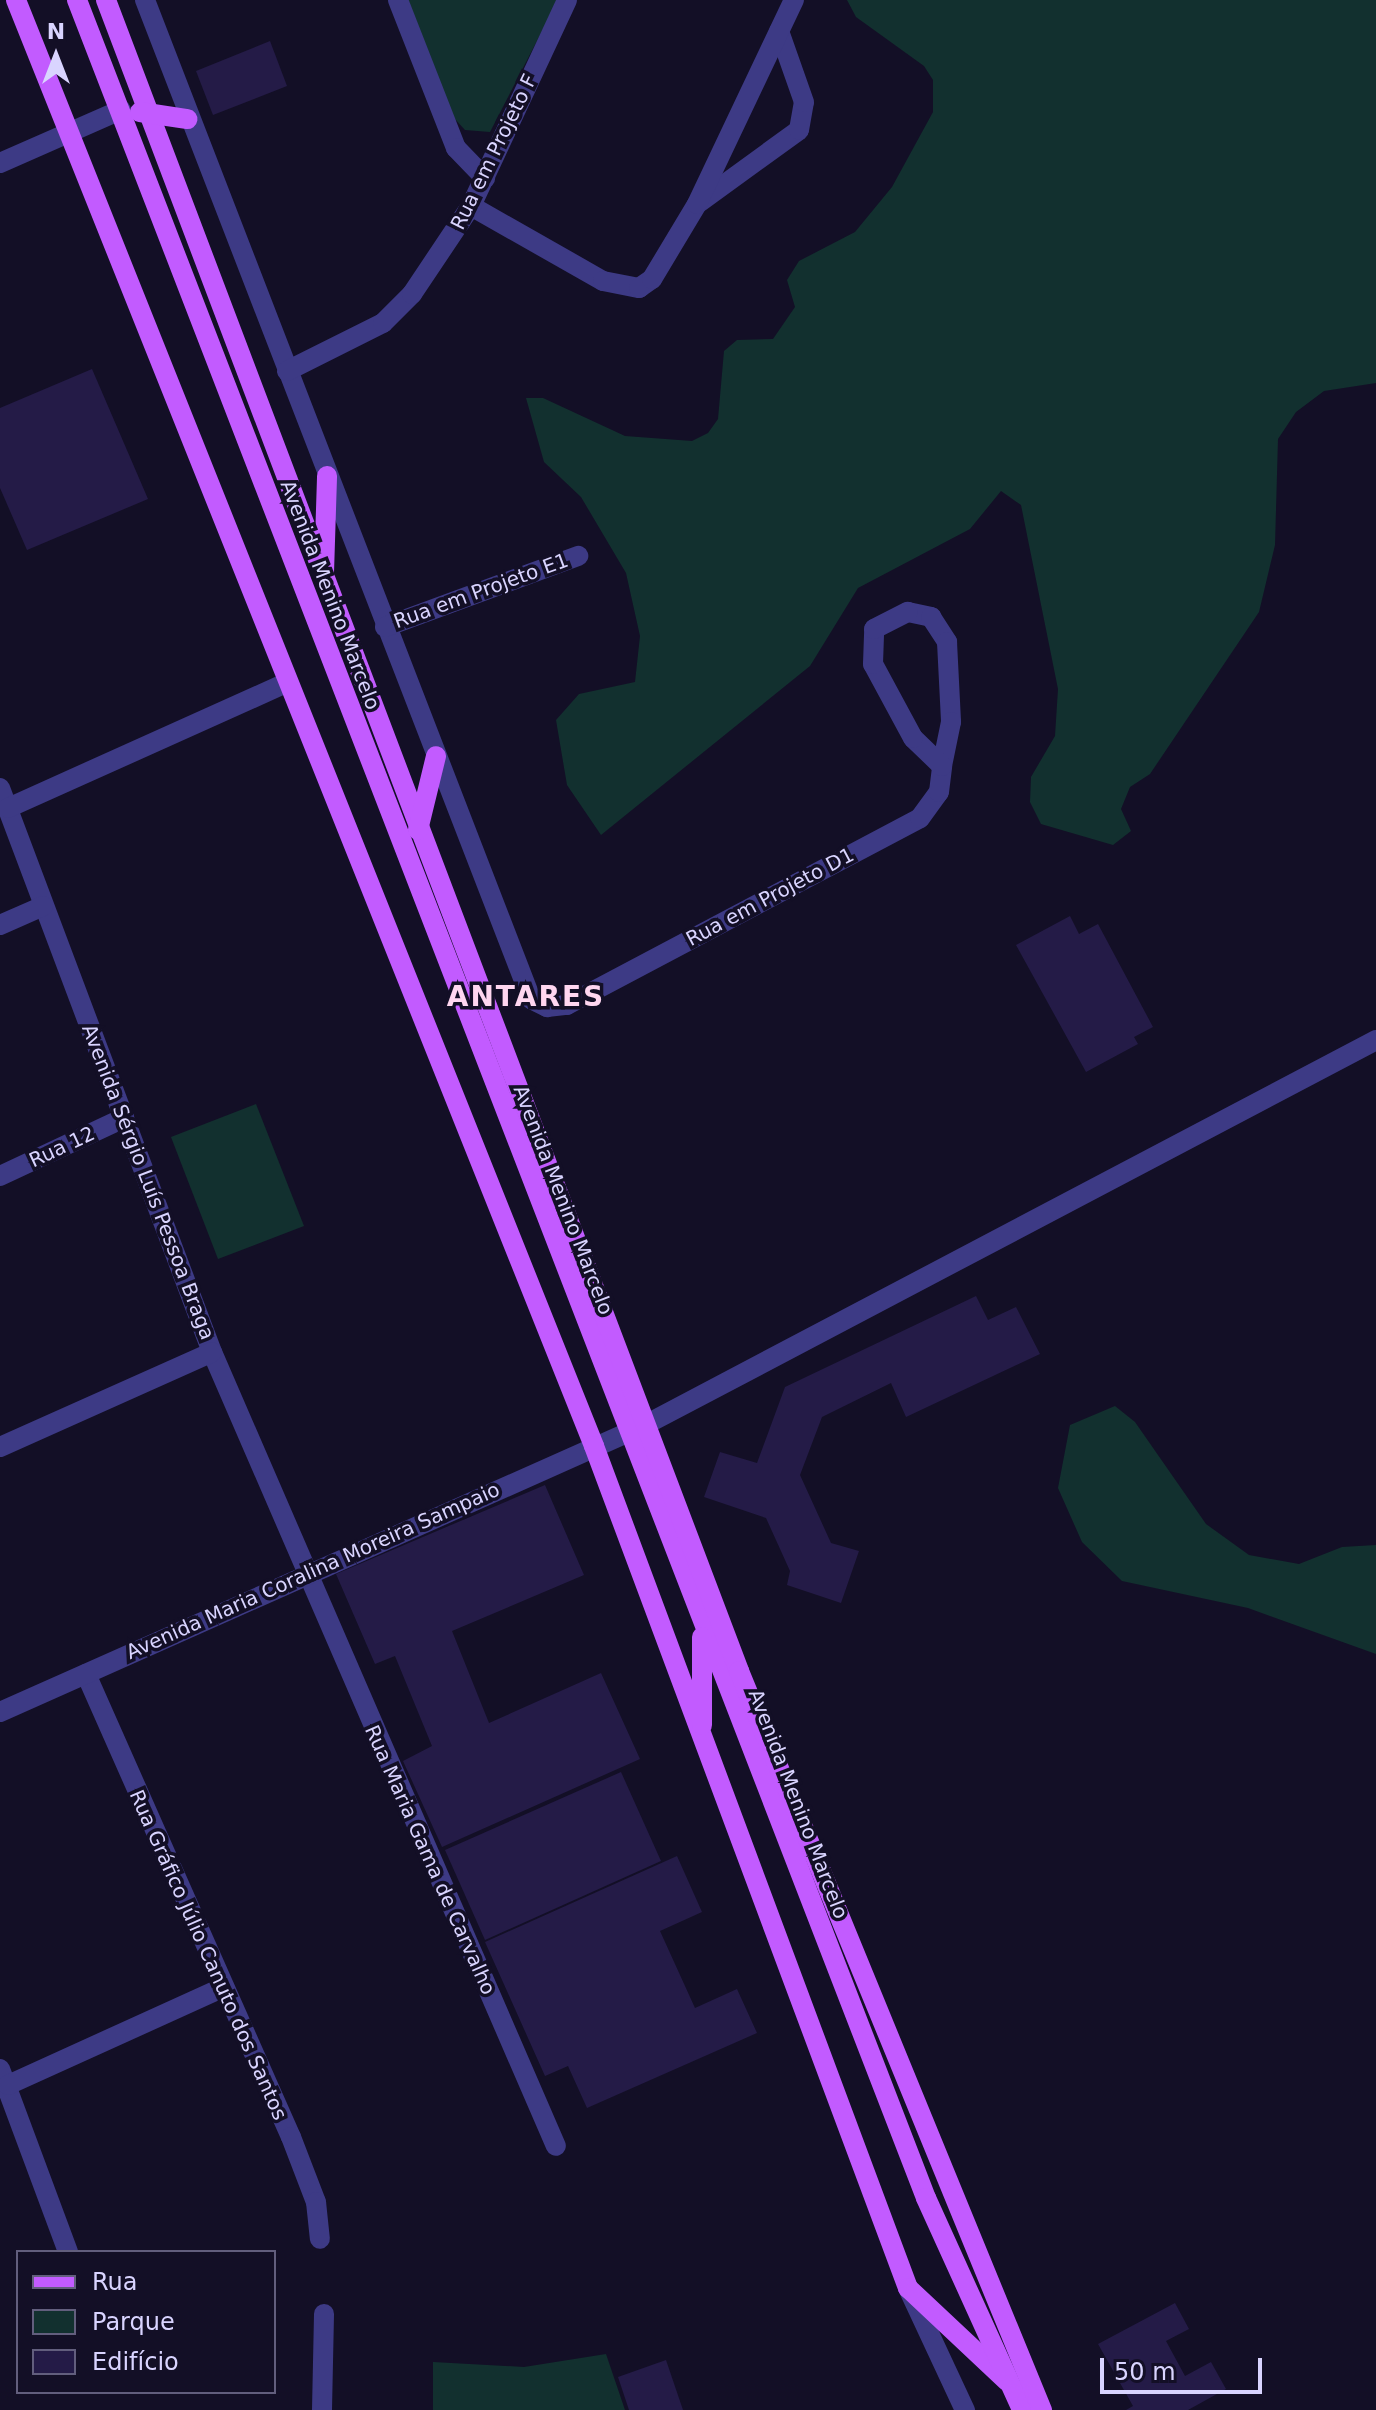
<!DOCTYPE html>
<meta charset="utf-8">
<style>
body{margin:0}
#map{position:relative;width:1376px;height:2410px;overflow:hidden;background:#130f26;font-family:"DejaVu Sans",sans-serif}
div>[style]{position:absolute}
.green>*{inset:0;background:#12302f}
.building>*{inset:0;background:#241b47}
.street>*{height:20px;margin:-10px;padding:0 10px;transform-origin:10px;border-radius:10px;background:#3d3a85}
.primary>*{height:20px;margin:-10px;padding:0 10px;transform-origin:10px;border-radius:10px;background:#c25bff}
span{translate:-50% -50%;white-space:nowrap;text-align:center;line-height:1.15;-webkit-text-stroke:7px #130f26;paint-order:stroke}
.street-label{font-size:20px;color:#d9d4ff}
.district-label{font-size:28px;color:#ffd6f0;font-weight:700;letter-spacing:2px}
.legend{position:absolute;left:16px;top:2250px;width:260px;height:144px;box-sizing:border-box;background:#130f26;border:2px solid #625e7d;margin:0;padding:10px 14px;list-style:none;font-size:24px;color:#d9d4ff}
.legend li{display:flex;align-items:center;gap:16px;height:40px}
.legend b{width:40px;border:2px solid #625e7d}
.north{position:absolute;left:16px;top:16px;width:80px;height:80px;-webkit-text-stroke:6px #130f26;paint-order:stroke;rotate:0deg;font-size:22px;font-weight:700;line-height:32px;text-align:center;color:#d9d4ff}
.north::after{content:'';display:block;margin:auto;width:28px;height:36px;background:#d9d4ff;clip-path:polygon(50% 0,100% 100%,50% 72%,0 100%)}
.scale{position:absolute;left:1100px;top:2358px;width:162px;height:36px;box-sizing:border-box;border:4px solid #d9d4ff;border-top:0;padding-left:10px;font-size:24px;line-height:28px;white-space:nowrap;color:#d9d4ff;-webkit-text-stroke:6px #130f26;paint-order:stroke}
</style>
<div id="map">
<div class="green">
<i style="clip-path:polygon(408px 0,558px 0,490px 132px,465px 130px,454px 118px)"></i>
<i style="clip-path:polygon(847px 0,1376px 0,1376px 383px,1324px 391px,1296px 412px,1278px 439px,1275px 545px,1259px 612px,1150px 774px,1130px 787px,1121px 809px,1131px 831px,1113px 845px,1041px 824px,1030px 802px,1031px 777px,1055px 736px,1058px 689px,1021px 505px,1001px 491px,970px 529px,858px 588px,810px 666px,601px 835px,567px 785px,556px 720px,579px 694px,635px 682px,640px 636px,626px 573px,581px 497px,544px 462px,526px 398px,543px 398px,625px 436px,692px 441px,708px 433px,718px 419px,724px 351px,737px 340px,773px 339px,795px 307px,787px 280px,799px 261px,855px 232px,892px 187px,933px 112px,933px 80px,924px 66px,856px 17px)"></i>
<i style="clip-path:polygon(256px 1104px,304px 1226px,218px 1259px,171px 1137px)"></i>
<i style="clip-path:polygon(1115px 1406px,1135px 1422px,1206px 1524px,1249px 1555px,1299px 1564px,1342px 1547px,1376px 1545px,1376px 1654px,1248px 1608px,1122px 1581px,1082px 1542px,1058px 1488px,1070px 1425px)"></i>
<i style="clip-path:polygon(606px 2354px,625px 2410px,433px 2410px,433px 2362px,524px 2367px)"></i>
</div>
<div class="building">
<i style="clip-path:polygon(270px 41px,287px 86px,213px 115px,196px 71px)"></i>
<i style="clip-path:polygon(92px 369px,148px 499px,27px 550px,0 488px,0 408px)"></i>
<i style="clip-path:polygon(1070px 916px,1079px 934px,1098px 924px,1153px 1027px,1134px 1037px,1138px 1044px,1086px 1072px,1016px 945px)"></i>
<i style="clip-path:polygon(976px 1296px,988px 1320px,1016px 1307px,1040px 1354px,906px 1417px,891px 1383px,822px 1417px,800px 1475px,831px 1543px,859px 1551px,841px 1603px,787px 1585px,790px 1571px,766px 1518px,704px 1497px,720px 1452px,757px 1463px,785px 1387px)"></i>
<i style="clip-path:polygon(545px 1485px,584px 1575px,452px 1631px,489px 1723px,601px 1673px,640px 1759px,442px 1847px,403px 1761px,432px 1746px,395px 1656px,375px 1664px,336px 1574px)"></i>
<i style="clip-path:polygon(621px 1772px,661px 1861px,485px 1940px,445px 1850px)"></i>
<i style="clip-path:polygon(677px 1856px,702px 1912px,660px 1931px,695px 2008px,737px 1989px,757px 2033px,587px 2108px,568px 2066px,545px 2076px,485px 1942px)"></i>
<i style="clip-path:polygon(1175px 2303px,1189px 2329px,1166px 2341px,1185px 2376px,1211px 2362px,1226px 2389px,1188px 2410px,1126px 2410px,1133px 2406px,1098px 2344px)"></i>
<i style="clip-path:polygon(666px 2360px,683px 2410px,629px 2410px,618px 2377px)"></i>
</div>
<div class="street">
<i style="left:145px;top:0;width:1071px;rotate:68.87deg"></i>
<i style="left:531px;top:999px;width:18px;rotate:27deg"></i>
<i style="left:547px;top:1007px;width:20px;rotate:-6deg"></i>
<i style="left:567px;top:1005px;width:399px;rotate:-27.9deg"></i>
<i style="left:920px;top:818px;width:32px;rotate:-54deg"></i>
<i style="left:939px;top:792px;width:26px;rotate:-83deg"></i>
<i style="left:398px;top:0;width:159px;rotate:68.6deg"></i>
<i style="left:456px;top:148px;width:42px;rotate:46deg"></i>
<i style="left:0;top:163px;width:132px;rotate:-23.7deg"></i>
<i style="left:700px;top:202px;width:122px;rotate:-36deg"></i>
<i style="left:799px;top:130px;width:28px;rotate:-80deg"></i>
<i style="left:804px;top:102px;width:75px;rotate:-109.4deg"></i>
<i style="left:471px;top:206px;width:152px;rotate:29.6deg"></i>
<i style="left:603px;top:281px;width:37px;rotate:11deg"></i>
<i style="left:639px;top:288px;width:16px;rotate:-35deg"></i>
<i style="left:652px;top:279px;width:87px;rotate:-59deg"></i>
<i style="left:697px;top:204px;width:226px;rotate:-64.6deg"></i>
<i style="left:287px;top:371px;width:107px;rotate:-26.6deg"></i>
<i style="left:383px;top:323px;width:41px;rotate:-45deg"></i>
<i style="left:412px;top:294px;width:106px;rotate:-56.2deg"></i>
<i style="left:471px;top:206px;width:227px;rotate:-65deg"></i>
<i style="left:908px;top:612px;width:24px;rotate:12deg"></i>
<i style="left:931px;top:617px;width:30px;rotate:57deg"></i>
<i style="left:947px;top:642px;width:80px;rotate:87.1deg"></i>
<i style="left:951px;top:722px;width:45px;rotate:101.6deg"></i>
<i style="left:942px;top:766px;width:40px;rotate:-136deg"></i>
<i style="left:913px;top:738px;width:84px;rotate:-118.4deg"></i>
<i style="left:873px;top:664px;width:35px;rotate:-88deg"></i>
<i style="left:874px;top:629px;width:38px;rotate:-27deg"></i>
<i style="left:385px;top:627px;width:206px;rotate:-20.2deg"></i>
<i style="left:0;top:788px;width:603px;rotate:69.4deg"></i>
<i style="left:212px;top:1352px;width:865px;rotate:66.58deg"></i>
<i style="left:8px;top:808px;width:305px;rotate:-24.2deg"></i>
<i style="left:0;top:925px;width:47px;rotate:-23.8deg"></i>
<i style="left:0;top:1176px;width:137px;rotate:-25.1deg"></i>
<i style="left:0;top:1447px;width:232px;rotate:-24.1deg"></i>
<i style="left:86px;top:1674px;width:506px;rotate:66.12deg"></i>
<i style="left:291px;top:2137px;width:70px;rotate:69deg"></i>
<i style="left:316px;top:2202px;width:37px;rotate:84deg"></i>
<i style="left:0;top:1712px;width:706px;rotate:-23.99deg"></i>
<i style="left:645px;top:1425px;width:826px;rotate:-27.77deg"></i>
<i style="left:0;top:2069px;width:195px;rotate:69.6deg"></i>
<i style="left:8px;top:2085px;width:235px;rotate:-24.4deg"></i>
<i style="left:908px;top:2288px;width:135px;rotate:65deg"></i>
<i style="left:322px;top:2410px;width:96px;rotate:-88.8deg"></i>
</div>
<div class="primary">
<i style="left:16px;top:0;width:1557px;rotate:68.21deg"></i>
<i style="left:594px;top:1446px;width:899px;rotate:69.55deg"></i>
<i style="left:908px;top:2288px;width:136px;rotate:43.2deg"></i>
<i style="left:77px;top:0;width:2356px;rotate:68.88deg"></i>
<i style="left:926px;top:2198px;width:233px;rotate:65.6deg"></i>
<i style="left:106px;top:0;width:1787px;rotate:69.25deg"></i>
<i style="left:739px;top:1671px;width:799px;rotate:67.71deg"></i>
<i style="left:140px;top:112px;width:48px;rotate:8.5deg"></i>
<i style="left:324px;top:573px;width:97px;rotate:-88.2deg"></i>
<i style="left:418px;top:830px;width:76px;rotate:-76.3deg"></i>
<i style="left:702px;top:1637px;width:88px;rotate:90deg"></i>
</div>
<div class="street-label">
<span style="left:494px;top:152px;rotate:-64deg">Rua em Projeto F</span>
<span style="left:481px;top:591px;rotate:-20deg">Rua em Projeto E1</span>
<span style="left:330px;top:595px;rotate:69deg">Avenida Menino Marcelo</span>
<span style="left:770px;top:897px;rotate:-28deg">Rua em Projeto D1</span>
<span style="left:62px;top:1147px;rotate:-25deg">Rua 12</span>
<span style="left:148px;top:1182px;rotate:69deg">Avenida Sérgio Luís Pessoa Braga</span>
<span style="left:563px;top:1200px;rotate:69deg">Avenida Menino Marcelo</span>
<span style="left:313px;top:1571px;rotate:-24deg">Avenida Maria Coralina Moreira Sampaio</span>
<span style="left:798px;top:1804px;rotate:69deg">Avenida Menino Marcelo</span>
<span style="left:430px;top:1860px;rotate:66deg">Rua Maria Gama de Carvalho</span>
<span style="left:208px;top:1955px;rotate:66deg">Rua Gráfico Júlio Canuto dos Santos</span>
</div>
<div class="district-label">
<span style="left:526px;top:997px">ANTARES</span>
</div>
<ul class="legend">
<li><b style="height:10px;background:#c25bff"></b>Rua</li>
<li><b style="height:22px;background:#12302f"></b>Parque</li>
<li><b style="height:22px;background:#241b47"></b>Edifício</li>
</ul>
<div class="north">N</div>
<div class="scale">50 m</div>
</div>
